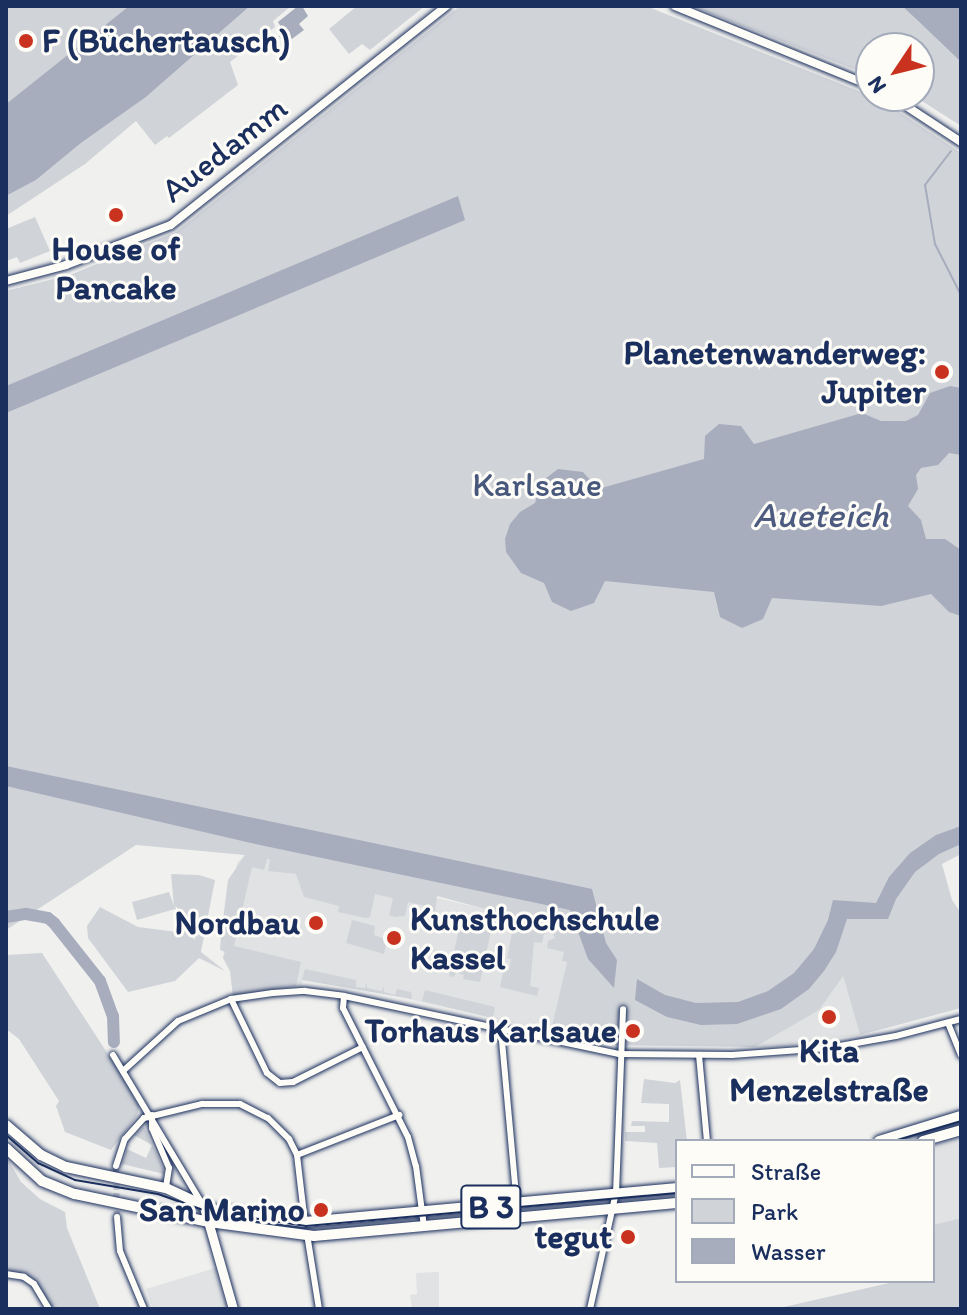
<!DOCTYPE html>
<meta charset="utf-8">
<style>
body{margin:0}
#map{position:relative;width:967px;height:1315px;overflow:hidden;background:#f0f0ee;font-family:Itim,sans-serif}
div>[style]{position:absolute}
.built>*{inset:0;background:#e0e2e3}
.green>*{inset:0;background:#d0d3d8}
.water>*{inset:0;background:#a7adbd}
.stream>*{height:2px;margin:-1px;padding:0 1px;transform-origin:1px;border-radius:1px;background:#a7adbd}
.river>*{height:12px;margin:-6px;padding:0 6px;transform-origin:6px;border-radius:6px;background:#a7adbd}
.minor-tunnel>*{height:6px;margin-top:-3px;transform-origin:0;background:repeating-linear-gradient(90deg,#c5c9d1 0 6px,transparent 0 9px)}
.roads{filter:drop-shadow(0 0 2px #1b2f5e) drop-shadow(0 0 2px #1b2f5e)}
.minor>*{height:6px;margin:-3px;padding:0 3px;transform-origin:3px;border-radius:3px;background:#fdfcf7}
.tertiary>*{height:8px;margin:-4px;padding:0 4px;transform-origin:4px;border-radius:4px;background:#fdfcf7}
.secondary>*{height:9px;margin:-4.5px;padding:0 4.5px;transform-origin:4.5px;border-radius:4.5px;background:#fdfcf7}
.primary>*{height:10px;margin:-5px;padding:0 5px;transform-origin:5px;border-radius:5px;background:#fdfcf7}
.tram>*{height:2px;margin:-1px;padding:0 1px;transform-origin:1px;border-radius:1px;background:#1b2f5e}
.dots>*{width:22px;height:22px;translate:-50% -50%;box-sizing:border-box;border:4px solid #fdfcf7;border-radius:50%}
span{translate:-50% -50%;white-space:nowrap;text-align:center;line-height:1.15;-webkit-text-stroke:6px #fdfcf7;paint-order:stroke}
.shield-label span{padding:2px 6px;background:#fdfcf7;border:2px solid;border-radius:6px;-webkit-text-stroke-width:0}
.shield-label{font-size:32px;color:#1b2f5e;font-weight:700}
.poi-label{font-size:34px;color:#1b2f5e;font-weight:700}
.left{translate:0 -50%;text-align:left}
.right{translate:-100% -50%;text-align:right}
.street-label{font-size:34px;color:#1b2f5e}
.park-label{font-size:34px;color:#48587c}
.water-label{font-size:36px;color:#4c5b7f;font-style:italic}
.frame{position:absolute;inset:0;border:8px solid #1b2f5e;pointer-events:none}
.legend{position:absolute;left:675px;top:1139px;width:260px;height:144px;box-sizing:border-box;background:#fdfcf7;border:2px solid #a3aaba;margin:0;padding:10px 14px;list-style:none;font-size:24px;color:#1b2f5e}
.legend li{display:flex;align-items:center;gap:16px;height:40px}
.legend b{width:40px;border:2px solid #a3aaba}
.north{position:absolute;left:855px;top:32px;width:80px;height:80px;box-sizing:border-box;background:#fdfcf7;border:2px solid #a3aaba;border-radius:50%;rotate:235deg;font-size:22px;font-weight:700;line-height:32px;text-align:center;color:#1b2f5e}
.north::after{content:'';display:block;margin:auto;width:28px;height:36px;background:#c8321e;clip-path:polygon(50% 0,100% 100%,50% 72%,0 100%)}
</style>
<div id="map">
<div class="built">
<i style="clip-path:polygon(245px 855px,557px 925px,611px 1008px,610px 1045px,365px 989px,303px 980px,301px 986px,233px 996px,230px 971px,223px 958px,237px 863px)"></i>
<i style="clip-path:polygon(842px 973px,860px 1035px,785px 1046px,755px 1047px)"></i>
<i style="clip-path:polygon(961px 1137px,961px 1218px,933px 1225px,933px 1145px)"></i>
<i style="clip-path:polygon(215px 1268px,227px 1309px,153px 1309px,146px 1289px)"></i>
<i style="clip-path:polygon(439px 1272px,439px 1309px,412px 1309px,410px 1295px,417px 1294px,416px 1273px)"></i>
</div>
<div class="green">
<i style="clip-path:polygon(6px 6px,129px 6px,6px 104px)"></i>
<i style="clip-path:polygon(250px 6px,291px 6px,273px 21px,275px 27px,230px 62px,238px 85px,169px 138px,167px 136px,155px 145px,136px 121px,85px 164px,6px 216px,6px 196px,36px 180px,81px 143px,146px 97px)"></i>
<i style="clip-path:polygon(357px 6px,425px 6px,370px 50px,362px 44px,349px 54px,329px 29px)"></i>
<i style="clip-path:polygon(460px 6px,646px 6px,881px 100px,961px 153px,961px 854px,942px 864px,952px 900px,961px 913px,961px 1008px,860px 1035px,843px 976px,819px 1010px,755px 1047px,610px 1045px,551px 1031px,567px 962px,562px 961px,564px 952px,547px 948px,548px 941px,555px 938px,552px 931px,544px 934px,542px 943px,534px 942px,530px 986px,539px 988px,537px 996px,500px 987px,504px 969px,509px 970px,511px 959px,507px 958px,515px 917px,437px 896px,435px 913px,430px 911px,430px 907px,408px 902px,405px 916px,395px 917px,389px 915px,393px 898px,375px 894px,370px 917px,366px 918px,338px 912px,339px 906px,304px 897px,296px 874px,268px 871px,270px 860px,267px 859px,264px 870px,252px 867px,234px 946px,301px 962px,296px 986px,233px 996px,230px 971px,223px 958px,225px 952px,220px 950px,221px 936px,228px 880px,245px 855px,136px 845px,6px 930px,6px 291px,70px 275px,176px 232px)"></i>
<i style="clip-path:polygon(692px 6px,902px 6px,961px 62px,961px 126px,914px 96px,919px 96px,919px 48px,871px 48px,871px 76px)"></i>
<i style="clip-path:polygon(35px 217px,50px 251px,20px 263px,17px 257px,6px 261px,6px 229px)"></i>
<i style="clip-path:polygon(171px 874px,199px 875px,215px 880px,201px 952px,225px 971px,199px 958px,175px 981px,128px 992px,88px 938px,87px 926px,100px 907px,138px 927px,177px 932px,175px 909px,137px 920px,132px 902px,169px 892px,174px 906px)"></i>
<i style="clip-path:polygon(352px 920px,375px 926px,374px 935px,387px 940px,384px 954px,346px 943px)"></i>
<i style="clip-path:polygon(460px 924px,491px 931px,480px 982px,463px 979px,464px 975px,458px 973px,459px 966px,454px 977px,449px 976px)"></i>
<i style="clip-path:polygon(42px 953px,140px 1103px,137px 1116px,111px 1150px,65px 1132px,56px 1106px,59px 1101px,19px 1039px,6px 1029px,6px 955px)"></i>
<i style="clip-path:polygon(305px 969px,356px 980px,356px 987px,365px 988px,367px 982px,367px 988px,382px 991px,384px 986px,384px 992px,395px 995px,397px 989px,411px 992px,412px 999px,302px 980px)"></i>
<i style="clip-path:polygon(425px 990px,495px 1007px,493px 1018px,422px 1001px)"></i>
<i style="clip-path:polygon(644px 1079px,675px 1083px,680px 1080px,687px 1141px,677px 1141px,677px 1167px,659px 1168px,657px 1143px,625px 1141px,625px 1132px,645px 1132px,645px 1126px,631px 1126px,632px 1121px,669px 1122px,669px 1104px,641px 1103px)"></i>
<i style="clip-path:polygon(144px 1127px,163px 1168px,164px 1174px,122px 1164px,127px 1149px,146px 1158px,152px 1145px,134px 1135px)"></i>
<i style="clip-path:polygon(6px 1156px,21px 1182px,40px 1199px,65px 1212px,67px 1228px,100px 1309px,54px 1309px,33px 1278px,6px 1271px)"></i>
<i style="clip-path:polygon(961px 1218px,961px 1309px,775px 1309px,898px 1281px,933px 1281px,933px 1225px)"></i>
</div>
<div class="water">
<i style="clip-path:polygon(129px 6px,250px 6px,146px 97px,81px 143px,36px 180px,6px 196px,6px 104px)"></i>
<i style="clip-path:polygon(298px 6px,302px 6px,308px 16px,299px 24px,304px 30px,285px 44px,279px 36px,284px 32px,278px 22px)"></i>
<i style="clip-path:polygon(902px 6px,961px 6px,961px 62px,917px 20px)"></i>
<i style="clip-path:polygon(458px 196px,465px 220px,6px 413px,6px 386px)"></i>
<i style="clip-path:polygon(950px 386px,961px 388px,961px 455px,949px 453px,938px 465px,921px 468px,916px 475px,918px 489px,908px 506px,921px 520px,926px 539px,945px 539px,961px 550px,961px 616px,949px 612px,931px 594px,881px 606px,772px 598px,763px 619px,742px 628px,720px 617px,714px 592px,605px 581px,594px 603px,571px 611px,552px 602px,544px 583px,521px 573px,506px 552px,505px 539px,510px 524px,520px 512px,535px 503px,541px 482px,558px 469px,583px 472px,598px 489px,704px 459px,705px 436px,719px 424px,741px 426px,754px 444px,862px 413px,881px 421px,906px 421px,918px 415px,930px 393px)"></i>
<i style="clip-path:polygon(6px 766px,592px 889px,606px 943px,617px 960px,614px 988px,588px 959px,570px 910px,251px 843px,6px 786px)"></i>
<i style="clip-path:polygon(961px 826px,961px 844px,939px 854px,915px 872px,896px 899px,888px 919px,847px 919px,836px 952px,824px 971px,809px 989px,781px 1009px,737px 1024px,701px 1025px,667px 1017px,635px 1000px,637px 979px,665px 995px,696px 1003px,738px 1002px,768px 991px,794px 973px,814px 949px,828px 920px,833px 900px,876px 903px,889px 877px,910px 853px,936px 835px)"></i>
</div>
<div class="stream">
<i style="left:951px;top:151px;width:43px;rotate:127.4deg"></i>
<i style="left:925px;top:185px;width:60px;rotate:80.4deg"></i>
<i style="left:935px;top:244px;width:55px;rotate:63deg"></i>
</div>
<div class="river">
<i style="left:6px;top:917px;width:20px;rotate:-9deg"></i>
<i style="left:26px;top:914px;width:22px;rotate:10deg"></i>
<i style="left:48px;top:918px;width:8px;rotate:40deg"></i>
<i style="left:54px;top:923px;width:74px;rotate:51.6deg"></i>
<i style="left:100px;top:981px;width:37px;rotate:70deg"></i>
<i style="left:113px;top:1016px;width:26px;rotate:88deg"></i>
</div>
<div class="minor-tunnel">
<i style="left:116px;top:1166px;width:51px;rotate:88.9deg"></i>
</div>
<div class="roads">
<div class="minor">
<i style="left:344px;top:996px;width:12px;rotate:95deg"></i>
<i style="left:343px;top:1008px;width:144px;rotate:63.3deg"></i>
<i style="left:408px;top:1137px;width:30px;rotate:75deg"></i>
<i style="left:416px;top:1166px;width:62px;rotate:82.5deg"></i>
<i style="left:231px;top:999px;width:82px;rotate:64.1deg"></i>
<i style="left:267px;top:1073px;width:16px;rotate:38deg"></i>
<i style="left:280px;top:1083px;width:13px;rotate:-4deg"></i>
<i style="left:293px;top:1082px;width:78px;rotate:-26.6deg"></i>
<i style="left:948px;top:1023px;width:35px;rotate:68deg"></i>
<i style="left:501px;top:1030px;width:176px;rotate:84.8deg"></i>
<i style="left:113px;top:1055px;width:177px;rotate:59.1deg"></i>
<i style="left:699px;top:1055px;width:86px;rotate:84.7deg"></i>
<i style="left:123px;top:1071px;width:74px;rotate:-42.3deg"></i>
<i style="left:178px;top:1021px;width:57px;rotate:-22.5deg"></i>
<i style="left:231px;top:999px;width:42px;rotate:-8.1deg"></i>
<i style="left:273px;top:993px;width:32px;rotate:-4deg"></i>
<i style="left:305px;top:991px;width:39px;rotate:7deg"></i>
<i style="left:344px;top:996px;width:281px;rotate:11.9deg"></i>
<i style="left:619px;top:1054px;width:113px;rotate:0.5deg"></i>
<i style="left:732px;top:1055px;width:96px;rotate:-4.2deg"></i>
<i style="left:828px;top:1048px;width:69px;rotate:-10deg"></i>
<i style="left:896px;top:1036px;width:67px;rotate:-14.7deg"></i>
<i style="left:152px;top:1115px;width:13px;rotate:90deg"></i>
<i style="left:152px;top:1128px;width:43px;rotate:67deg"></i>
<i style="left:169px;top:1168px;width:20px;rotate:99deg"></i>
<i style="left:297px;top:1155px;width:110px;rotate:-21.4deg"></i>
<i style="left:116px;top:1166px;width:28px;rotate:-72deg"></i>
<i style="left:125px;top:1139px;width:28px;rotate:-48deg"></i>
<i style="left:144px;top:1118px;width:60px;rotate:-13.6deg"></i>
<i style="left:202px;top:1104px;width:38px"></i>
<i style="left:240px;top:1104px;width:31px;rotate:27deg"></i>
<i style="left:268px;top:1118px;width:30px;rotate:45deg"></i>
<i style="left:289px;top:1139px;width:18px;rotate:63deg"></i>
<i style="left:297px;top:1155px;width:68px;rotate:83.3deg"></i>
<i style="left:117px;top:1217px;width:34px;rotate:85deg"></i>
<i style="left:120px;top:1251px;width:63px;rotate:67.5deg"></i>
<i style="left:307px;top:1234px;width:76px;rotate:80.9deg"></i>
<i style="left:6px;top:1274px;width:18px;rotate:9deg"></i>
<i style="left:24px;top:1277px;width:12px;rotate:35deg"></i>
<i style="left:34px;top:1284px;width:29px;rotate:59deg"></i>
<i style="left:590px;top:1309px;width:119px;rotate:-77.4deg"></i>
<i style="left:616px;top:1193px;width:184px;rotate:-87.8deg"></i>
</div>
<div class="tertiary">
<i style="left:675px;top:6px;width:212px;rotate:22.2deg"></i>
<i style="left:891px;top:96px;width:84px;rotate:33.3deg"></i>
<i style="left:6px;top:281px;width:62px;rotate:-14.9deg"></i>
<i style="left:66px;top:265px;width:112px;rotate:-20.9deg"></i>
<i style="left:171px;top:225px;width:352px;rotate:-38.5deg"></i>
</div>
<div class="secondary">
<i style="left:204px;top:1207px;width:106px;rotate:74.1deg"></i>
</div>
<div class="primary">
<i style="left:6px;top:1125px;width:46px;rotate:40.6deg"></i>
<i style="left:41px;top:1155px;width:28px;rotate:26deg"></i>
<i style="left:66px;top:1167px;width:102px;rotate:11.9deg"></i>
<i style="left:166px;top:1188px;width:52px;rotate:25.1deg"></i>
<i style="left:213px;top:1210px;width:93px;rotate:7.4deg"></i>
<i style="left:305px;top:1222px;width:374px;rotate:-5.2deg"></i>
<i style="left:879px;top:1141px;width:86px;rotate:-17deg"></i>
<i style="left:923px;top:1141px;width:40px;rotate:-16deg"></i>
<i style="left:6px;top:1148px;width:49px;rotate:42.5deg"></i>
<i style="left:42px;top:1181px;width:35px;rotate:22deg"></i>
<i style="left:75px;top:1194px;width:137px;rotate:11.8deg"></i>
<i style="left:209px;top:1222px;width:106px;rotate:7.6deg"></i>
<i style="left:314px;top:1236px;width:364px;rotate:-5.2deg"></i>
</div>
</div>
<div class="tram">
<i style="left:6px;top:1135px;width:43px;rotate:41.2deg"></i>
<i style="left:38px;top:1163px;width:41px;rotate:24.7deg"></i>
<i style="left:75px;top:1180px;width:84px;rotate:9.6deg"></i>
<i style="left:158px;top:1194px;width:51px;rotate:19.5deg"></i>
<i style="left:206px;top:1211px;width:101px;rotate:8.5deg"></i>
<i style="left:306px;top:1226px;width:372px;rotate:-5.1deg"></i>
<i style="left:894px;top:1141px;width:70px;rotate:-16.6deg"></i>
</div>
<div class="dots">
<i style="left:26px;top:41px;background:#c8321e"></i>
<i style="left:116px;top:215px;background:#c8321e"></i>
<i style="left:942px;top:372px;background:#c8321e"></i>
<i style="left:316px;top:923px;background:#c8321e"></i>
<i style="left:394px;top:938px;background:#c8321e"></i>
<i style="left:829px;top:1017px;background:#c8321e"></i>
<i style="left:633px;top:1031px;background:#c8321e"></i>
<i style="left:321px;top:1210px;background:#c8321e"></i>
<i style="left:628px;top:1237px;background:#c8321e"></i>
</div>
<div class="shield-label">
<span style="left:491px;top:1207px">B 3</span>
</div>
<div class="poi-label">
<span class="left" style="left:42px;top:41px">F (Büchertausch)</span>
<span style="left:116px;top:268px">House of<br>Pancake</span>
<span class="right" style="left:926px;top:372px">Planetenwanderweg:<br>Jupiter</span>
<span class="left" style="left:410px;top:938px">Kunsthochschule<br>Kassel</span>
<span class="right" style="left:300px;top:923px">Nordbau</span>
<span class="right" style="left:617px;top:1031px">Torhaus Karlsaue</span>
<span style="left:829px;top:1070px">Kita<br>Menzelstraße</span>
<span class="right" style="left:305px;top:1210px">San Marino</span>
<span class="right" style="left:612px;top:1237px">tegut</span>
</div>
<div class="street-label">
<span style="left:224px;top:149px;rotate:-38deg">Auedamm</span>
</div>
<div class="park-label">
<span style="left:537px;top:485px">Karlsaue</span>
</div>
<div class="water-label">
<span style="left:821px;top:515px">Aueteich</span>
</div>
<div class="frame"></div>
<ul class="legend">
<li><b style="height:10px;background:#fdfcf7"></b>Straße</li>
<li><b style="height:22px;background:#d0d3d8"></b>Park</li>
<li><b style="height:22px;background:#a7adbd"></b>Wasser</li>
</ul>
<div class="north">N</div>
</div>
